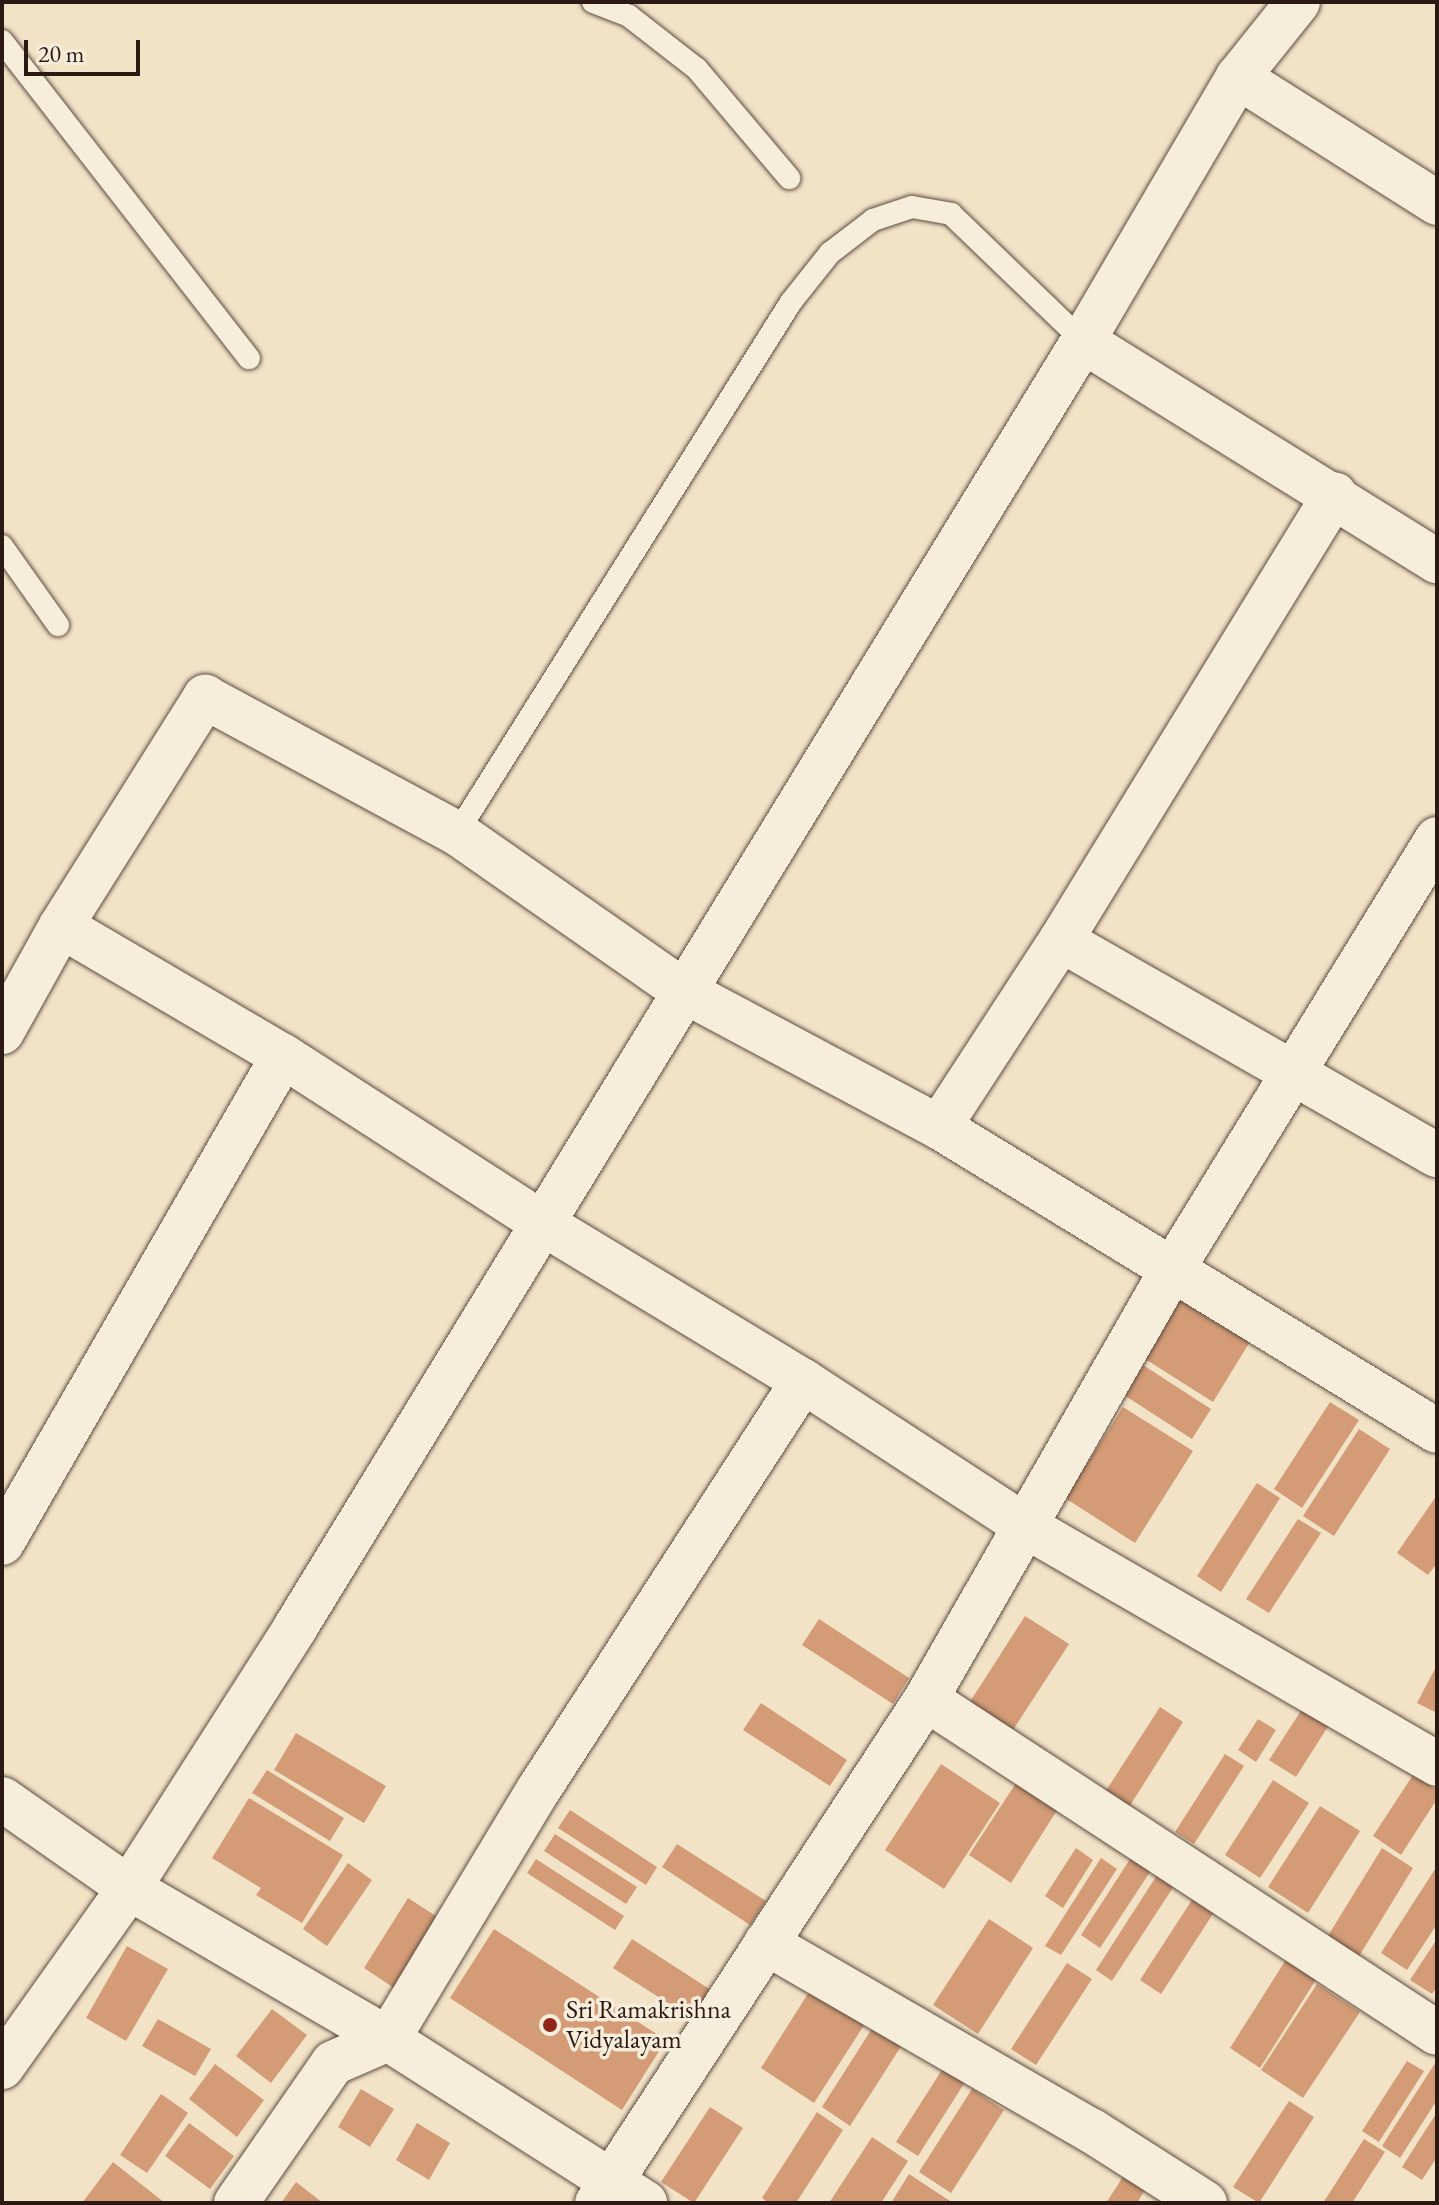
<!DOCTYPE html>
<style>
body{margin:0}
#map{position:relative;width:1439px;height:2205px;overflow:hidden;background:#f2e3c7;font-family:"EB Garamond",serif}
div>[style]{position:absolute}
.building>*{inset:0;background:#d39b76}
.roads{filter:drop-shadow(0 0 2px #5d4c40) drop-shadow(0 0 2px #5d4c40)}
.service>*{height:22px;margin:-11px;padding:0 11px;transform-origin:11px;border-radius:11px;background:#f7eddb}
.minor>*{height:44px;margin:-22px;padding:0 22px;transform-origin:22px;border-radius:22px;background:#f7eddb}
.dots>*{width:22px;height:22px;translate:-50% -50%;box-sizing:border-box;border:4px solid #f7eddb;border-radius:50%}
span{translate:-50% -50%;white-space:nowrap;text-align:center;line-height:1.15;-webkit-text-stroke:7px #f7eddb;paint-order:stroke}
.poi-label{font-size:26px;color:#2b1a13}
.left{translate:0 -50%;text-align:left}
.frame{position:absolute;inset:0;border:4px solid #2b1a13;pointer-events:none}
.scale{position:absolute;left:24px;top:40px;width:116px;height:36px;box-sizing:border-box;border:4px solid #2b1a13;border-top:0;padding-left:10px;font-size:24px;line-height:28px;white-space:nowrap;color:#2b1a13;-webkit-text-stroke:6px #f7eddb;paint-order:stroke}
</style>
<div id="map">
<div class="building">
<i style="clip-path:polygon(1181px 1296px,1251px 1340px,1213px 1402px,1142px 1357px)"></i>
<i style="clip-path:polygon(1143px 1365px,1211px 1409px,1192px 1439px,1124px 1395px)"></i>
<i style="clip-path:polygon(1330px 1402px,1359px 1420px,1302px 1508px,1274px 1489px)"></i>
<i style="clip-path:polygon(1123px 1407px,1193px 1451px,1135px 1543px,1065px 1498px)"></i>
<i style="clip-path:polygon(1359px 1429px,1390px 1449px,1334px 1536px,1303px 1516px)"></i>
<i style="clip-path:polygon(1257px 1483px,1280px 1498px,1221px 1592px,1197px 1576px)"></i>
<i style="clip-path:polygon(1437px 1495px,1437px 1563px,1428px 1575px,1397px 1553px)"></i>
<i style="clip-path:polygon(1298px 1519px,1321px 1533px,1269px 1613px,1246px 1599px)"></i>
<i style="clip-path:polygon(1025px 1616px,1069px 1644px,1009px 1736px,966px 1708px)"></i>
<i style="clip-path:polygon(819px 1619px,909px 1678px,893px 1704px,802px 1645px)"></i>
<i style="clip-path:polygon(1437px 1665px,1437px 1713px,1417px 1703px)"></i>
<i style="clip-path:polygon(761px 1703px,847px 1760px,830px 1786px,743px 1730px)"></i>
<i style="clip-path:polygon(1306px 1703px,1332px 1720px,1296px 1777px,1269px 1760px)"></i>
<i style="clip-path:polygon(1160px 1707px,1183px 1722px,1124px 1815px,1100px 1800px)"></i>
<i style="clip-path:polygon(1258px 1719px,1276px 1730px,1256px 1762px,1238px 1750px)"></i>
<i style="clip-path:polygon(296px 1733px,386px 1786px,364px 1823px,274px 1770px)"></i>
<i style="clip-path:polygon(1225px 1754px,1244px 1766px,1194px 1844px,1175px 1832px)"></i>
<i style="clip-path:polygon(941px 1764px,1000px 1803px,944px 1889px,885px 1850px)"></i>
<i style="clip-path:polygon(267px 1770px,344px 1818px,330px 1841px,252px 1793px)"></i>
<i style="clip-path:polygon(1413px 1775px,1437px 1790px,1437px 1799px,1401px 1855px,1373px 1836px)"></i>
<i style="clip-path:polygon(1020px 1777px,1061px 1804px,1011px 1883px,969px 1855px)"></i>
<i style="clip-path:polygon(1273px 1780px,1309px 1803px,1260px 1878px,1225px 1855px)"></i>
<i style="clip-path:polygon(249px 1798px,343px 1855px,302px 1923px,256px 1895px,261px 1888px,212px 1858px)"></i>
<i style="clip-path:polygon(1320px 1806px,1360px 1831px,1308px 1913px,1268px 1887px)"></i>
<i style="clip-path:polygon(570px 1810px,657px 1867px,646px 1885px,558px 1828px)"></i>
<i style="clip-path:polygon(555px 1834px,637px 1887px,626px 1904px,544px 1851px)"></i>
<i style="clip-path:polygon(677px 1844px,766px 1901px,750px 1925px,662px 1867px)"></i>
<i style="clip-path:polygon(1076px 1848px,1093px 1860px,1063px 1908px,1045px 1896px)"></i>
<i style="clip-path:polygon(1382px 1848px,1413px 1868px,1358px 1958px,1326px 1939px)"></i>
<i style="clip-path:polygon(1132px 1856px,1152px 1869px,1100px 1948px,1081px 1935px)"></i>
<i style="clip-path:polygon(1101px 1858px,1117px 1869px,1061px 1955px,1045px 1946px)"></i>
<i style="clip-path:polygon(536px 1859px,624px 1916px,615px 1930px,527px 1873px)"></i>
<i style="clip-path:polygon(348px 1863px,372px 1880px,327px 1946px,303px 1929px)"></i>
<i style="clip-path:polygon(1437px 1866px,1437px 1924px,1407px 1970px,1381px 1953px)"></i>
<i style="clip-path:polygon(1157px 1875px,1174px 1886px,1112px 1981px,1096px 1970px)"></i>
<i style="clip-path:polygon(1201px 1886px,1222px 1900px,1161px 1994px,1140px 1980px)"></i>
<i style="clip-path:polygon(408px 1898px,439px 1918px,394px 1988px,364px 1968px)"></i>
<i style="clip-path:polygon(989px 1919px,1033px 1948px,978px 2034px,933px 2005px)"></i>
<i style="clip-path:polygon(494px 1929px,666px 2040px,622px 2110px,450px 1998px)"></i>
<i style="clip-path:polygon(632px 1939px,711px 1990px,693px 2019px,613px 1968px)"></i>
<i style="clip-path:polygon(1437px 1939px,1437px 1987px,1432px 1994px,1410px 1980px)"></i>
<i style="clip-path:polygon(127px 1946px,168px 1969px,126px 2041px,86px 2018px)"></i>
<i style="clip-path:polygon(1287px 1958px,1317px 1978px,1260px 2068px,1230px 2048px)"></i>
<i style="clip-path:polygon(1067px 1963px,1092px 1979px,1036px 2065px,1011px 2049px)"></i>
<i style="clip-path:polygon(814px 1984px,868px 2019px,814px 2103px,761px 2068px)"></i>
<i style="clip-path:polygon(1317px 1984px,1360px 2012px,1303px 2098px,1261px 2070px)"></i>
<i style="clip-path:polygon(272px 2009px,307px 2035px,271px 2083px,236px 2056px)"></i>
<i style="clip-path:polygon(880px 2016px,909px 2034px,850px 2126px,822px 2107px)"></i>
<i style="clip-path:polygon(158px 2019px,211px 2049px,195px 2076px,142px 2046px)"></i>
<i style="clip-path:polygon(952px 2054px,974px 2068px,918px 2156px,896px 2142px)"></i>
<i style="clip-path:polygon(1437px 2060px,1437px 2100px,1400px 2158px,1382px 2146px)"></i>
<i style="clip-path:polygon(1407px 2061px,1424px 2071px,1379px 2142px,1362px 2131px)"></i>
<i style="clip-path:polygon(215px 2064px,264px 2100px,237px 2137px,189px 2099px)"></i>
<i style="clip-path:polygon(361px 2089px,394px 2109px,370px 2147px,338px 2127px)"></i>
<i style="clip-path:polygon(972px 2089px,1004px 2110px,951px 2193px,919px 2172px)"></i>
<i style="clip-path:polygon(161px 2094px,188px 2113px,147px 2173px,120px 2155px)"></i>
<i style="clip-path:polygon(1289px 2101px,1314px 2117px,1259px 2203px,1233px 2187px)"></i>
<i style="clip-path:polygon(710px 2107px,743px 2128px,694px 2203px,661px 2182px)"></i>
<i style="clip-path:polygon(817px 2112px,843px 2130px,796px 2203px,769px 2203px,762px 2198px)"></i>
<i style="clip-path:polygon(1437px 2112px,1437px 2157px,1422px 2180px,1402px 2167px)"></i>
<i style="clip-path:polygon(189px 2123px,234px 2156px,210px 2189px,165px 2156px)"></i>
<i style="clip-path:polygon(417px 2123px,450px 2143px,429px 2180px,396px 2160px)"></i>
<i style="clip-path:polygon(872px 2137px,908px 2161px,881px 2203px,829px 2203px)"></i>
<i style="clip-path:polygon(1364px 2139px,1385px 2152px,1352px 2203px,1323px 2203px)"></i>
<i style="clip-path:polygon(113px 2162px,165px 2203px,82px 2203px)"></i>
<i style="clip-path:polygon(1128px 2169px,1149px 2183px,1137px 2203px,1106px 2203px)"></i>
<i style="clip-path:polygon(909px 2174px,953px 2203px,891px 2203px)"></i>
<i style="clip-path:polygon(296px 2182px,323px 2203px,281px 2203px)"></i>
</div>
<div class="roads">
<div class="service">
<i style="left:593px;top:2px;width:39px;rotate:21deg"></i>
<i style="left:629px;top:16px;width:86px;rotate:37.9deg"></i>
<i style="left:697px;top:69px;width:143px;rotate:49.8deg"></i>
<i style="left:2px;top:41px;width:402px;rotate:52.1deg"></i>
<i style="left:2px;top:546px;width:97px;rotate:54.7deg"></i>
<i style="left:457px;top:833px;width:627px;rotate:-57.83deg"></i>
<i style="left:791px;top:302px;width:63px;rotate:-51.5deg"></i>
<i style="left:830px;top:253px;width:54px;rotate:-37.5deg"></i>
<i style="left:873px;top:220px;width:41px;rotate:-18.4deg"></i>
<i style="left:912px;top:207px;width:40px;rotate:10deg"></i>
<i style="left:951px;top:214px;width:183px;rotate:43.9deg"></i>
</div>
<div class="minor">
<i style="left:1238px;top:77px;width:236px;rotate:32.3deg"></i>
<i style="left:1083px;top:341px;width:417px;rotate:31.9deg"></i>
<i style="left:61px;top:926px;width:257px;rotate:30.4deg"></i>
<i style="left:283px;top:1056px;width:308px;rotate:32.8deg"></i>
<i style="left:542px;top:1223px;width:305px;rotate:31.2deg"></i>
<i style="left:803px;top:1381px;width:267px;rotate:33.1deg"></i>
<i style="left:1027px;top:1527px;width:474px;rotate:30deg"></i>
<i style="left:1061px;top:940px;width:523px;rotate:-58.44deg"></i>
<i style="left:2px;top:1032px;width:121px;rotate:-60.9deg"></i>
<i style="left:61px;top:926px;width:271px;rotate:-57.8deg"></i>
<i style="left:205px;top:697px;width:286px;rotate:28.4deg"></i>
<i style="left:457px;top:833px;width:274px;rotate:34.9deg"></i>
<i style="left:682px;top:990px;width:291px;rotate:28.1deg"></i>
<i style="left:939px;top:1127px;width:583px;rotate:31.4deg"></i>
<i style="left:939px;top:1127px;width:223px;rotate:-56.9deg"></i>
<i style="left:1061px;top:940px;width:433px;rotate:29.8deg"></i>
<i style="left:2px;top:1543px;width:562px;rotate:-60.01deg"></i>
<i style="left:926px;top:1699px;width:610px;rotate:33.17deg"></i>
<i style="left:2px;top:1799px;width:155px;rotate:35deg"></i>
<i style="left:129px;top:1888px;width:300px;rotate:30.2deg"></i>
<i style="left:388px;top:2039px;width:305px;rotate:32.5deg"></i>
<i style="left:766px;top:1943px;width:376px;rotate:30deg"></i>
<i style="left:1092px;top:2131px;width:134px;rotate:32.5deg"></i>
<i style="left:2px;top:2067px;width:219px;rotate:-54.6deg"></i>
<i style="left:129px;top:1888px;width:308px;rotate:-57.4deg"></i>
<i style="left:295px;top:1628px;width:1509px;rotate:-58.52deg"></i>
<i style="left:1083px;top:341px;width:306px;rotate:-59.6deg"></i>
<i style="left:1238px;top:77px;width:96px;rotate:-51.3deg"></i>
<i style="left:236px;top:2203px;width:170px;rotate:-55.3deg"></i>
<i style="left:333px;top:2063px;width:60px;rotate:-23.6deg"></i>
<i style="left:388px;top:2039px;width:292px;rotate:-58.9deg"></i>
<i style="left:539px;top:1789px;width:486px;rotate:-57.1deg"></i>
<i style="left:597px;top:2203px;width:602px;rotate:-56.86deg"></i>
<i style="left:926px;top:1699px;width:495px;rotate:-60.2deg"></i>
<i style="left:1172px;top:1270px;width:506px;rotate:-58.41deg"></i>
</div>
</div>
<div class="dots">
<i style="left:550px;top:2025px;background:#8f2418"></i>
</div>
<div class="poi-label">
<span class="left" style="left:566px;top:2025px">Sri Ramakrishna<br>Vidyalayam</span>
</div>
<div class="frame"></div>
<div class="scale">20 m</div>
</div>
